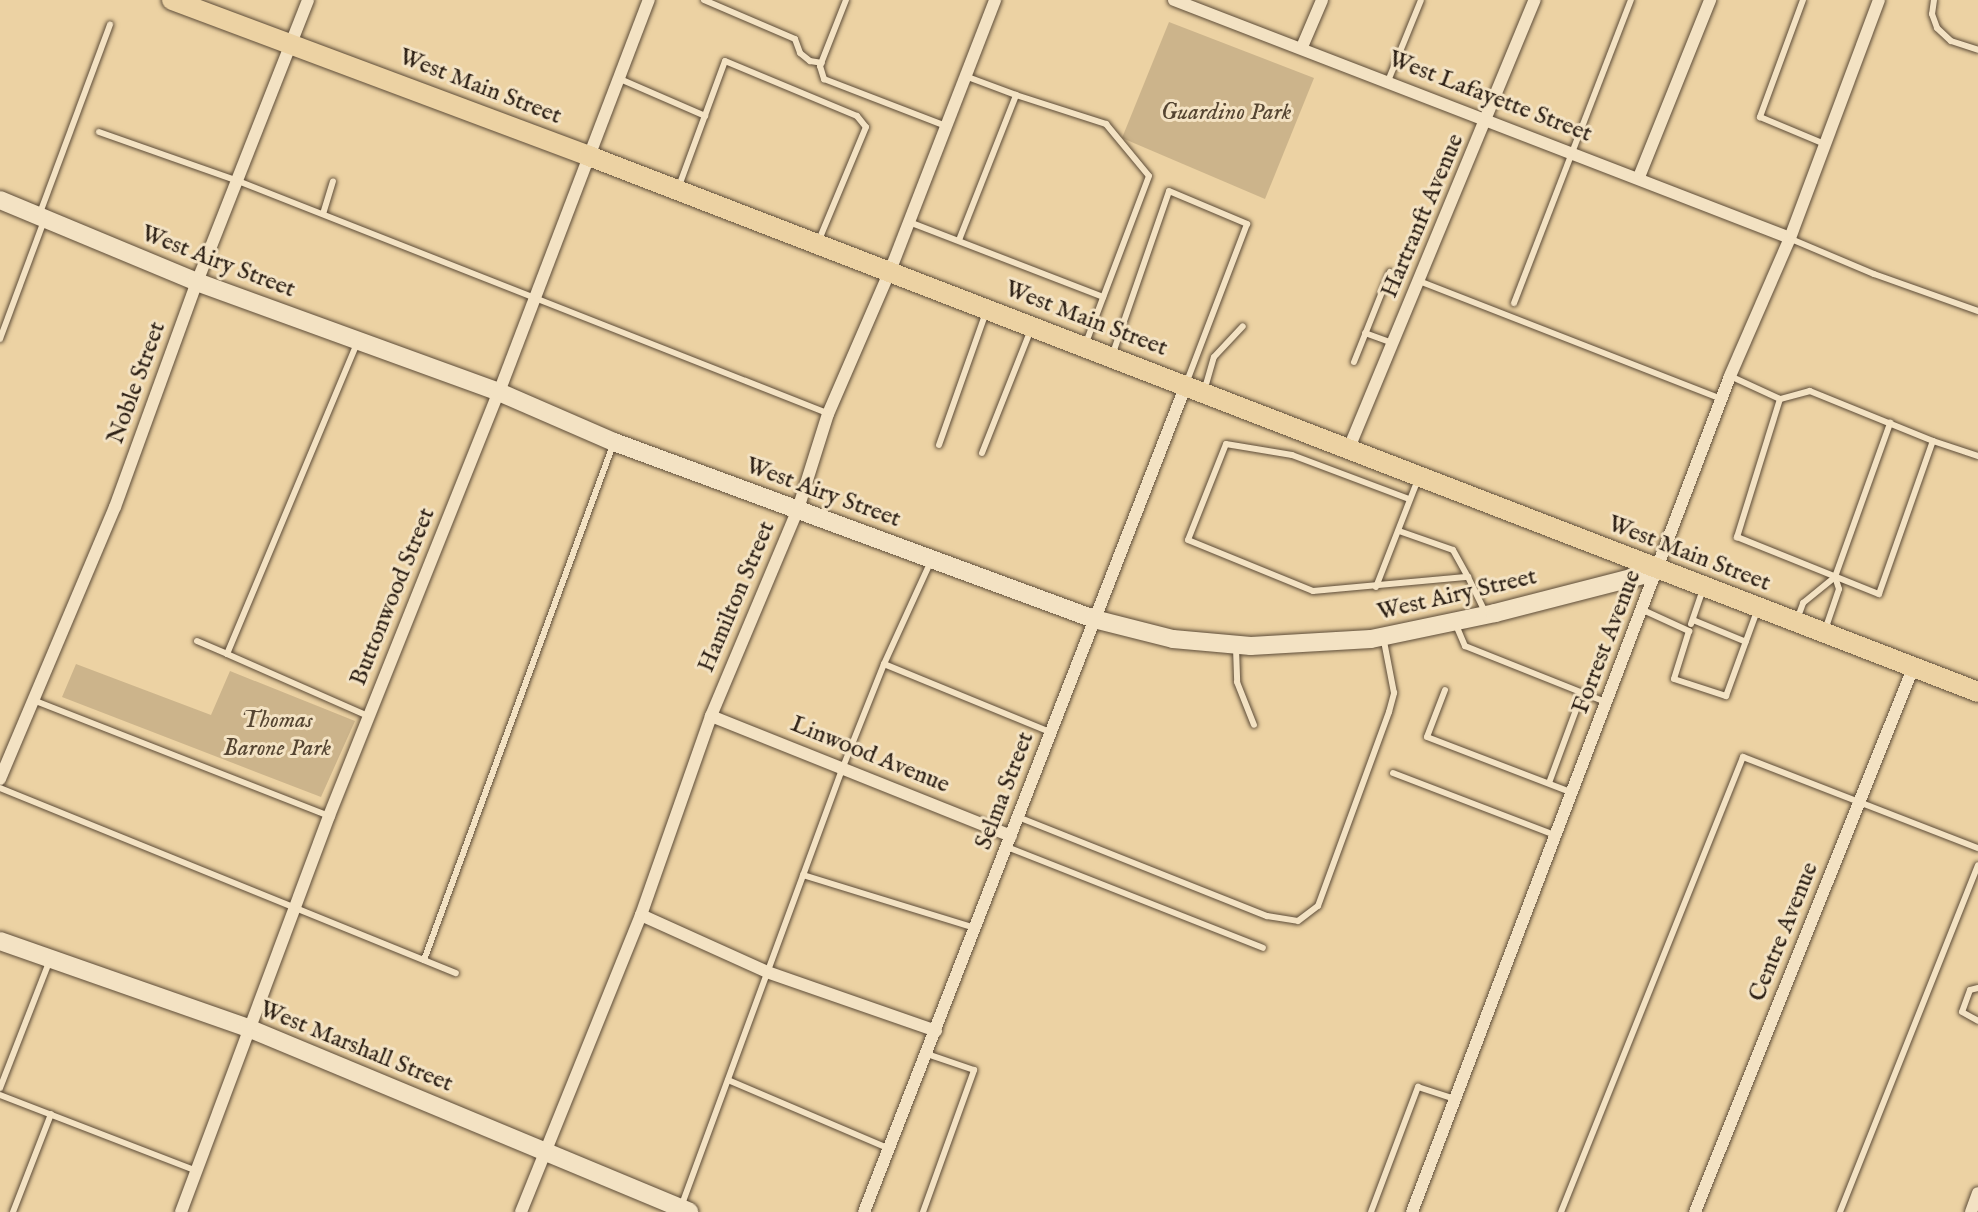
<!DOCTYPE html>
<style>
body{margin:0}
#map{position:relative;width:1978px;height:1212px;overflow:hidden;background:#ecd2a3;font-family:"IM FELL English",serif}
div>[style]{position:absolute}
.green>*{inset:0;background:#ccb48b}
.roads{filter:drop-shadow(0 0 2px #5d4c38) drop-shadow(0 0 2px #5d4c38)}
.lane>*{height:6px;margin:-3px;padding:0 3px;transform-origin:3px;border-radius:3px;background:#f3e2c3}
.street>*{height:12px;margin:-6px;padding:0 6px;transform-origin:6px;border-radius:6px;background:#f3e2c3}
.secondary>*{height:18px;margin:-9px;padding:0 9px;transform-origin:9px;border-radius:9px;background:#f3e2c3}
.primary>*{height:20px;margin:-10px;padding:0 10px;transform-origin:10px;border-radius:10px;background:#ecd2a3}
span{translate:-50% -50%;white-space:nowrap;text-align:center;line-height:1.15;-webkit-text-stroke:6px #f3e2c3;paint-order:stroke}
.street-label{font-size:24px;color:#2d2015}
.park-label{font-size:24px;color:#554532;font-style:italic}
</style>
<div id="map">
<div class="green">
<i style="clip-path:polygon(1169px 22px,1314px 78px,1265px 199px,1122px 138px)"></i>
<i style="clip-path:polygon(76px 664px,211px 715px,230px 671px,355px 721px,321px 797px,62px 697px)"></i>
</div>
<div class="roads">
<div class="lane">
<i style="left:704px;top:0;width:99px;rotate:23.2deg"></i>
<i style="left:795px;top:39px;width:15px;rotate:70deg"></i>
<i style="left:800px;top:53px;width:13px;rotate:39deg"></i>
<i style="left:810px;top:61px;width:12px;rotate:9deg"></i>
<i style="left:846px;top:0;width:71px;rotate:111.5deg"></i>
<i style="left:820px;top:66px;width:14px;rotate:73deg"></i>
<i style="left:824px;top:79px;width:131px;rotate:21.1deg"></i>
<i style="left:1803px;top:0;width:125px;rotate:110.2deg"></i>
<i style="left:1760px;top:117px;width:70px;rotate:22.6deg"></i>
<i style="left:1934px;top:0;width:14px;rotate:98deg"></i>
<i style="left:1932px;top:14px;width:15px;rotate:70deg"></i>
<i style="left:1937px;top:28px;width:19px;rotate:43deg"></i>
<i style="left:1951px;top:41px;width:28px;rotate:18deg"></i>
<i style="left:965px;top:76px;width:54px;rotate:20.4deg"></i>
<i style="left:620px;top:79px;width:93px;rotate:23.5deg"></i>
<i style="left:1388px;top:81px;width:87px;rotate:-67.8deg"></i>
<i style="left:99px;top:132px;width:147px;rotate:19.4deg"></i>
<i style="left:238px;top:181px;width:633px;rotate:21.5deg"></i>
<i style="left:679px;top:186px;width:133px;rotate:-69.8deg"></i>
<i style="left:725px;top:61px;width:143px;rotate:22.6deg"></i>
<i style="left:857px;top:116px;width:14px;rotate:51deg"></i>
<i style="left:866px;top:127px;width:122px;rotate:112.6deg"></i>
<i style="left:40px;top:213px;width:201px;rotate:-69.6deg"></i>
<i style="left:323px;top:214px;width:34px;rotate:-73deg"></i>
<i style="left:909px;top:222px;width:208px;rotate:21.1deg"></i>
<i style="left:1791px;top:239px;width:90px;rotate:22.9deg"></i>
<i style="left:1874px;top:274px;width:110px;rotate:19.6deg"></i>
<i style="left:959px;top:240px;width:156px;rotate:-68.5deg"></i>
<i style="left:1016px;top:95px;width:95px;rotate:17.9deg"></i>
<i style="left:1106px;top:124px;width:67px;rotate:50.4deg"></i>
<i style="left:1149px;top:176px;width:178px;rotate:110.7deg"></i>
<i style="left:1419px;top:281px;width:324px;rotate:21.3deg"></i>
<i style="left:1514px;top:303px;width:325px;rotate:-68.9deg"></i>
<i style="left:1365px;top:333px;width:30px;rotate:20deg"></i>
<i style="left:0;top:339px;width:126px;rotate:-69.6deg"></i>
<i style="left:1113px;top:353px;width:171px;rotate:-70.9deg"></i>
<i style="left:1169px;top:191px;width:85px;rotate:22.9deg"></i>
<i style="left:1247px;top:224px;width:168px;rotate:110.9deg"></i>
<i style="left:1354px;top:362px;width:97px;rotate:-68.2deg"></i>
<i style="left:1730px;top:376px;width:55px;rotate:24.7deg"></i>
<i style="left:1780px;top:399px;width:145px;rotate:107.3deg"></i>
<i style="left:1737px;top:537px;width:153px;rotate:21.9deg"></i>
<i style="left:1879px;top:594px;width:162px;rotate:-70.6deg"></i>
<i style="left:1933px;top:441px;width:133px;rotate:-157.9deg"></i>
<i style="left:1810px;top:391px;width:31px;rotate:165deg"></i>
<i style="left:1205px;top:388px;width:32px;rotate:-74deg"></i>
<i style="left:1214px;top:357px;width:42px;rotate:-46.9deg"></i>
<i style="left:1933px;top:441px;width:47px;rotate:18.4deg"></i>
<i style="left:939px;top:445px;width:141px;rotate:-70.5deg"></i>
<i style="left:982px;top:453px;width:133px;rotate:-68.4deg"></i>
<i style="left:1409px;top:499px;width:125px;rotate:-159.4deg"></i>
<i style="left:1292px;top:455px;width:67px;rotate:-170.5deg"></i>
<i style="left:1226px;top:444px;width:103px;rotate:111.6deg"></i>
<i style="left:1188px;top:540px;width:135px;rotate:22.2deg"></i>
<i style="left:1313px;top:591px;width:156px;rotate:-5.2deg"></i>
<i style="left:1468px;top:577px;width:39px;rotate:64deg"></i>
<i style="left:1399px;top:531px;width:57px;rotate:19.4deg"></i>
<i style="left:1453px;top:550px;width:31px;rotate:61deg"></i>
<i style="left:1376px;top:587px;width:116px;rotate:-68.7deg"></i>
<i style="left:1643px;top:610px;width:51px;rotate:24.5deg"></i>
<i style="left:1689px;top:631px;width:50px;rotate:107.4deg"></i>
<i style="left:1674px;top:679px;width:55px;rotate:18.1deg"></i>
<i style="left:1726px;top:696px;width:90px;rotate:-70deg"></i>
<i style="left:1798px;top:617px;width:15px;rotate:-70deg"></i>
<i style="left:1803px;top:603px;width:41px;rotate:-39.1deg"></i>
<i style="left:1693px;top:620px;width:57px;rotate:22.5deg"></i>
<i style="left:1691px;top:624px;width:37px;rotate:-71deg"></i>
<i style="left:1456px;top:625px;width:23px;rotate:67deg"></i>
<i style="left:1465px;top:646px;width:154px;rotate:21.7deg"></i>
<i style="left:1825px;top:630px;width:43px;rotate:-71.1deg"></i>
<i style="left:1839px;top:589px;width:13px;rotate:-108deg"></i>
<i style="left:1835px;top:577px;width:164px;rotate:-70.3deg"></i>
<i style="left:197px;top:641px;width:33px;rotate:23deg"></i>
<i style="left:227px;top:654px;width:337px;rotate:-67.3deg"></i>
<i style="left:1236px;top:648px;width:34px;rotate:88deg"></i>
<i style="left:1237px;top:682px;width:46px;rotate:68.4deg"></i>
<i style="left:227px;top:654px;width:154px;rotate:23.7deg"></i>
<i style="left:884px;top:664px;width:179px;rotate:22.3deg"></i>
<i style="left:1445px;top:690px;width:50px;rotate:111deg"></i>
<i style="left:1427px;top:737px;width:156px;rotate:21deg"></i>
<i style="left:33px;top:700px;width:318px;rotate:21.4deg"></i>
<i style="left:1393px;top:773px;width:176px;rotate:21deg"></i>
<i style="left:1549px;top:783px;width:95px;rotate:-69.7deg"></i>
<i style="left:0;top:788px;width:492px;rotate:22.1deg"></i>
<i style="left:1018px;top:817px;width:268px;rotate:21.7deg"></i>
<i style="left:1267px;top:916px;width:31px;rotate:9deg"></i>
<i style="left:1298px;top:921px;width:25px;rotate:-37deg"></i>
<i style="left:1318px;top:906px;width:207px;rotate:-69.9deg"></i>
<i style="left:1389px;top:712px;width:20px;rotate:-75deg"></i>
<i style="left:1394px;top:693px;width:53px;rotate:-100.9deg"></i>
<i style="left:1007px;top:847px;width:275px;rotate:21.5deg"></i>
<i style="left:803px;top:875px;width:180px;rotate:17.1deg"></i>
<i style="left:424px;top:960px;width:549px;rotate:-69.85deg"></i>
<i style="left:1978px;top:988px;width:8px;rotate:166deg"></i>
<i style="left:1970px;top:990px;width:23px;rotate:110deg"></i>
<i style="left:1962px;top:1012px;width:18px;rotate:29deg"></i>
<i style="left:728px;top:1080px;width:176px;rotate:23.1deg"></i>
<i style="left:0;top:1088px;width:135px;rotate:-68.7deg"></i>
<i style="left:0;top:1095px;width:211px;rotate:21.1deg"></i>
<i style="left:681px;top:1207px;width:469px;rotate:-69.8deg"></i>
<i style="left:843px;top:767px;width:111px;rotate:-68.3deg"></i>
<i style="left:884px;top:664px;width:113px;rotate:-65.5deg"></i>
<i style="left:13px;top:1212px;width:105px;rotate:-68.8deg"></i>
<i style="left:923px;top:1212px;width:151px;rotate:-70.2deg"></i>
<i style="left:974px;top:1070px;width:50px;rotate:-161.2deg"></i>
<i style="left:1371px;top:1212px;width:134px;rotate:-69.4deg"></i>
<i style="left:1418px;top:1087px;width:40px;rotate:18deg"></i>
<i style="left:1561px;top:1212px;width:490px;rotate:-68.2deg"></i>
<i style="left:1743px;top:757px;width:252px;rotate:21.2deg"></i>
<i style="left:1840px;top:1212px;width:373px;rotate:-68.3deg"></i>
</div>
<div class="street">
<i style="left:1174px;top:0;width:660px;rotate:21.12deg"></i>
<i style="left:1302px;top:47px;width:51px;rotate:-66.9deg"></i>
<i style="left:1639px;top:177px;width:191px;rotate:-68.1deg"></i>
<i style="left:1349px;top:448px;width:485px;rotate:-67.5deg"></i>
<i style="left:711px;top:716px;width:323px;rotate:21.8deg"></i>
<i style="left:0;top:779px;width:295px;rotate:-67.1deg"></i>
<i style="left:115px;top:507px;width:239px;rotate:-70deg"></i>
<i style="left:197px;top:282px;width:303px;rotate:-68.5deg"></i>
<i style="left:641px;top:915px;width:138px;rotate:24.3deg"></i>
<i style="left:767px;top:972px;width:179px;rotate:19.2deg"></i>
<i style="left:181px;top:1212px;width:423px;rotate:-69.5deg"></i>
<i style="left:329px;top:816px;width:457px;rotate:-68.2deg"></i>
<i style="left:499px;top:392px;width:420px;rotate:-69.1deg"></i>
<i style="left:521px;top:1212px;width:320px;rotate:-68deg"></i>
<i style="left:641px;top:915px;width:211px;rotate:-70.6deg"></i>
<i style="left:711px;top:716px;width:225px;rotate:-67.2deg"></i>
<i style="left:798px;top:509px;width:100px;rotate:-72.5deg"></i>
<i style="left:828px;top:414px;width:156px;rotate:-66.6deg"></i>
<i style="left:890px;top:271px;width:291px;rotate:-68.8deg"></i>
<i style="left:864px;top:1212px;width:887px;rotate:-68.73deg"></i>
<i style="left:1412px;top:1212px;width:894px;rotate:-69.17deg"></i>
<i style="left:1730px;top:376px;width:150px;rotate:-66.5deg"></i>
<i style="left:1790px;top:238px;width:254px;rotate:-69.5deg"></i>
<i style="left:1695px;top:1212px;width:586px;rotate:-68.16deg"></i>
<i style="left:1971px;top:1212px;width:20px;rotate:-70deg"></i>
</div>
<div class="secondary">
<i style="left:0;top:200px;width:213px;rotate:22.6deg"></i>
<i style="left:197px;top:282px;width:321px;rotate:20deg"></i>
<i style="left:499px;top:392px;width:125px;rotate:23.5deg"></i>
<i style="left:614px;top:442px;width:512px;rotate:20.24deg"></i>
<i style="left:1094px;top:619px;width:81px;rotate:14.2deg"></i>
<i style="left:1173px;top:639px;width:78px;rotate:5.1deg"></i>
<i style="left:1251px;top:646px;width:120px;rotate:-3.3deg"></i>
<i style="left:1371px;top:639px;width:127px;rotate:-11.8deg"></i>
<i style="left:1495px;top:613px;width:168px;rotate:-14.4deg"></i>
<i style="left:0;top:941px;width:263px;rotate:19.3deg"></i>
<i style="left:248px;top:1028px;width:478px;rotate:22.6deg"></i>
</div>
<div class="primary">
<i style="left:172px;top:0;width:445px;rotate:20.5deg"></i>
<i style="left:589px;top:156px;width:1489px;rotate:21.1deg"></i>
</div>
</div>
<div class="street-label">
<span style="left:480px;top:87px;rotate:21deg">West Main Street</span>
<span style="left:1490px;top:97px;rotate:21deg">West Lafayette Street</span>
<span style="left:1423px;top:216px;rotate:-67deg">Hartranft Avenue</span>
<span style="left:218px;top:262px;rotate:21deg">West Airy Street</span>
<span style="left:1086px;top:319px;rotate:21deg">West Main Street</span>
<span style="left:137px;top:383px;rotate:-70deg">Noble Street</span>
<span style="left:823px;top:493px;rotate:20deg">West Airy Street</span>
<span style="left:1689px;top:554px;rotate:21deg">West Main Street</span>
<span style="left:1457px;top:595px;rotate:-13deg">West Airy Street</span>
<span style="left:393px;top:597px;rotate:-68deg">Buttonwood Street</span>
<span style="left:737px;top:597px;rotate:-67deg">Hamilton Street</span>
<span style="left:1607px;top:642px;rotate:-69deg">Forrest Avenue</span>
<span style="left:870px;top:755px;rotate:22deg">Linwood Avenue</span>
<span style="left:1005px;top:791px;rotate:-69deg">Selma Street</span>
<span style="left:1784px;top:932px;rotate:-68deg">Centre Avenue</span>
<span style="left:356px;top:1047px;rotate:22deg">West Marshall Street</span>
</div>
<div class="park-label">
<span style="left:1226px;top:113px">Guardino Park</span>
<span style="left:277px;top:735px">Thomas<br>Barone Park</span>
</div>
</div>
